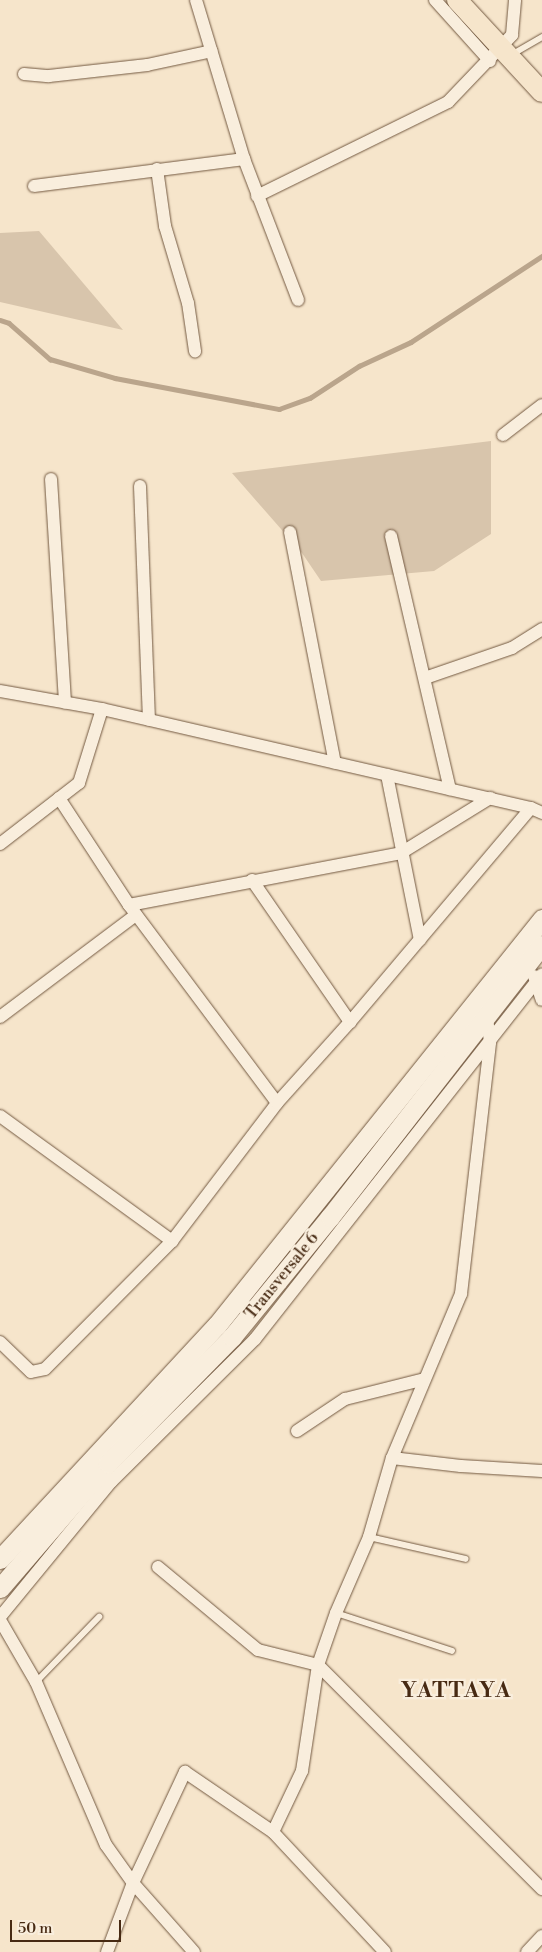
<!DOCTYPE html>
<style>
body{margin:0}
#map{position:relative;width:542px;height:1952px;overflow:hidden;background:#f6e5cb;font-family:"Libre Bodoni",serif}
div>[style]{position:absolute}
.green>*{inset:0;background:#d8c5ac}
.stream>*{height:4.5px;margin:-2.25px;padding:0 2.25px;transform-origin:2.25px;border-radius:2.25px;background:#baa58c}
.roads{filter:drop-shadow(0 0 1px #735941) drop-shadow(0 0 1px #735941)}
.lane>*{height:6px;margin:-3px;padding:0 3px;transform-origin:3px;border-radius:3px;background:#f9eedd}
.street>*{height:12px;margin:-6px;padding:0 6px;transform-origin:6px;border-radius:6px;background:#f9eedd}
.secondary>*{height:19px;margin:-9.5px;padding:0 9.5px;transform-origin:9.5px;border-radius:9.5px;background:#f9eedd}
.primary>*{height:20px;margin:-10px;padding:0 10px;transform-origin:10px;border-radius:10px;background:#f6e5cb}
span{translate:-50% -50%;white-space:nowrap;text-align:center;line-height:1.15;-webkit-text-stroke:4.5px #f9eedd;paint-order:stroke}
.street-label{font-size:16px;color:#472a13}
.district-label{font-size:21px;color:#472a13;font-weight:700;letter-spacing:1px}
.scale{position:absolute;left:10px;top:1920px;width:111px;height:22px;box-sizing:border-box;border:2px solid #472a13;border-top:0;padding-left:6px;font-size:15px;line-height:18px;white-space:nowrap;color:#472a13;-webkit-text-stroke:4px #f9eedd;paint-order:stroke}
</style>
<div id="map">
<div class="green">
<i style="clip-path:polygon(39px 231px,123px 330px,0 302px,0 233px)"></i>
<i style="clip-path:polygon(491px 441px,491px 534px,434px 571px,321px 581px,302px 553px,232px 473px)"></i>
</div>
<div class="stream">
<i style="left:0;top:320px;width:9px;rotate:18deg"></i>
<i style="left:9px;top:323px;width:55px;rotate:41.3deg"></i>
<i style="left:50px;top:359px;width:68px;rotate:16.3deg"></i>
<i style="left:115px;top:378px;width:167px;rotate:10.7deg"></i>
<i style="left:279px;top:409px;width:33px;rotate:-20deg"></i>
<i style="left:310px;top:398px;width:59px;rotate:-33.1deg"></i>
<i style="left:359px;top:366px;width:57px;rotate:-24.8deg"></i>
<i style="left:411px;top:342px;width:157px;rotate:-33.3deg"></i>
</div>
<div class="roads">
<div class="lane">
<i style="left:511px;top:55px;width:36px;rotate:-30deg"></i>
<i style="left:369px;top:1537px;width:99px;rotate:12.8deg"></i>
<i style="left:336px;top:1613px;width:122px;rotate:18.1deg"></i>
<i style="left:36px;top:1682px;width:91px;rotate:-45.9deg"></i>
</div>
<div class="street">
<i style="left:196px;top:0;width:166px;rotate:73.2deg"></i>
<i style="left:244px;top:159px;width:151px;rotate:69deg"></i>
<i style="left:435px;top:0;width:82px;rotate:48deg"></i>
<i style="left:24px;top:74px;width:25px;rotate:5deg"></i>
<i style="left:49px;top:76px;width:99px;rotate:-6.4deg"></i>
<i style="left:147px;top:65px;width:66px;rotate:-12.2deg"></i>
<i style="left:157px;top:169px;width:58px;rotate:82deg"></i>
<i style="left:165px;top:226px;width:80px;rotate:73.4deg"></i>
<i style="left:188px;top:303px;width:49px;rotate:81.7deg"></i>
<i style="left:34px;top:186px;width:212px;rotate:-7.3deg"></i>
<i style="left:257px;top:196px;width:213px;rotate:-26.2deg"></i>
<i style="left:448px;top:102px;width:93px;rotate:-46.3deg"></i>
<i style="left:512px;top:35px;width:35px;rotate:-85deg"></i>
<i style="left:503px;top:435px;width:49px;rotate:-37.6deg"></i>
<i style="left:51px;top:479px;width:224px;rotate:86.4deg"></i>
<i style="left:140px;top:486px;width:234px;rotate:87.8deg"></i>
<i style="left:290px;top:532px;width:235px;rotate:79deg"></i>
<i style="left:391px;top:536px;width:260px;rotate:76.9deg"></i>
<i style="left:425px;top:678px;width:92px;rotate:-19deg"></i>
<i style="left:512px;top:648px;width:36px;rotate:-32deg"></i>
<i style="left:0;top:691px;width:104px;rotate:10deg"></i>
<i style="left:102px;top:709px;width:440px;rotate:13deg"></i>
<i style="left:531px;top:808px;width:12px;rotate:24deg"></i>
<i style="left:387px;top:775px;width:168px;rotate:78.7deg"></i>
<i style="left:59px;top:798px;width:128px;rotate:56.8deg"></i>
<i style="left:129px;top:905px;width:247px;rotate:53.2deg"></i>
<i style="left:0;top:844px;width:100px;rotate:-37.7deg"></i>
<i style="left:79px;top:783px;width:77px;rotate:-72.7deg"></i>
<i style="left:252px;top:880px;width:173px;rotate:55.4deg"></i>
<i style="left:129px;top:905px;width:277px;rotate:-10.8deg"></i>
<i style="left:401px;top:853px;width:105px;rotate:-31.7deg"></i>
<i style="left:534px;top:976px;width:25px;rotate:72deg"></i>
<i style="left:0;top:1017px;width:170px;rotate:-36.9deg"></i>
<i style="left:0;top:1116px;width:213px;rotate:36deg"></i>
<i style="left:0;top:1342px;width:43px;rotate:44.1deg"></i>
<i style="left:31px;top:1372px;width:14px;rotate:-12deg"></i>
<i style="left:45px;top:1369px;width:180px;rotate:-45.2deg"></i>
<i style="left:172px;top:1241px;width:173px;rotate:-52.7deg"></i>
<i style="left:277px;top:1103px;width:109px;rotate:-48deg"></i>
<i style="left:350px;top:1022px;width:280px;rotate:-49.8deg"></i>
<i style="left:297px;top:1431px;width:58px;rotate:-33.7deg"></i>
<i style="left:345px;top:1399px;width:82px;rotate:-14deg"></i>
<i style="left:392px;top:1458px;width:69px;rotate:6.6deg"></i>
<i style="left:461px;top:1466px;width:81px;rotate:3.5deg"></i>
<i style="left:158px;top:1567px;width:130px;rotate:39.7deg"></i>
<i style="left:258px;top:1650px;width:62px;rotate:14deg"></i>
<i style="left:318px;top:1665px;width:317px;rotate:45deg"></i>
<i style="left:0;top:1617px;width:175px;rotate:-50.6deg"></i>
<i style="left:111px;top:1482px;width:203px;rotate:-44.8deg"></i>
<i style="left:255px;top:1339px;width:464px;rotate:-51.8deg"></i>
<i style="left:0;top:1620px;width:72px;rotate:59.9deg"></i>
<i style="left:36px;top:1682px;width:177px;rotate:66.8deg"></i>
<i style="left:106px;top:1845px;width:47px;rotate:54.6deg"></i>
<i style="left:133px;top:1883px;width:92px;rotate:48.5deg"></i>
<i style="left:273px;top:1832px;width:68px;rotate:-64.6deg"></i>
<i style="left:302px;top:1771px;width:107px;rotate:-81.4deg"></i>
<i style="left:318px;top:1665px;width:55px;rotate:-70.9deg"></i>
<i style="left:336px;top:1613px;width:83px;rotate:-66.5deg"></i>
<i style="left:369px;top:1537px;width:82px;rotate:-73.8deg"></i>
<i style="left:392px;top:1458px;width:178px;rotate:-67.2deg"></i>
<i style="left:461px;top:1294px;width:254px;rotate:-83.4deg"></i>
<i style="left:490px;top:1042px;width:24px;rotate:-97deg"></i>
<i style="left:107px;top:1952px;width:74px;rotate:-69.4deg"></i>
<i style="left:133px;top:1883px;width:123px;rotate:-64.9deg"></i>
<i style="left:185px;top:1772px;width:107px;rotate:34.3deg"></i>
<i style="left:273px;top:1832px;width:164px;rotate:47deg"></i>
<i style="left:527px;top:1952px;width:22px;rotate:-47deg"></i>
</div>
<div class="secondary">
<i style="left:0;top:1559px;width:319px;rotate:-47.2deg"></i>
<i style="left:217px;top:1325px;width:520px;rotate:-51.32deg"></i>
<i style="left:0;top:1588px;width:165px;rotate:-49.2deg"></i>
<i style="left:108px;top:1463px;width:177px;rotate:-45.5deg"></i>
<i style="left:232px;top:1337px;width:155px;rotate:-50.8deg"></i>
<i style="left:330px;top:1217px;width:345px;rotate:-52.1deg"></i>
</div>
<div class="primary">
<i style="left:457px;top:0;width:125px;rotate:47.3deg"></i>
</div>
</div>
<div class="street-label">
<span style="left:282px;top:1276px;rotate:-51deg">Transversale 6</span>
</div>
<div class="district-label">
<span style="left:456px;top:1691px">YATTAYA</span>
</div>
<div class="scale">50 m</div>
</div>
